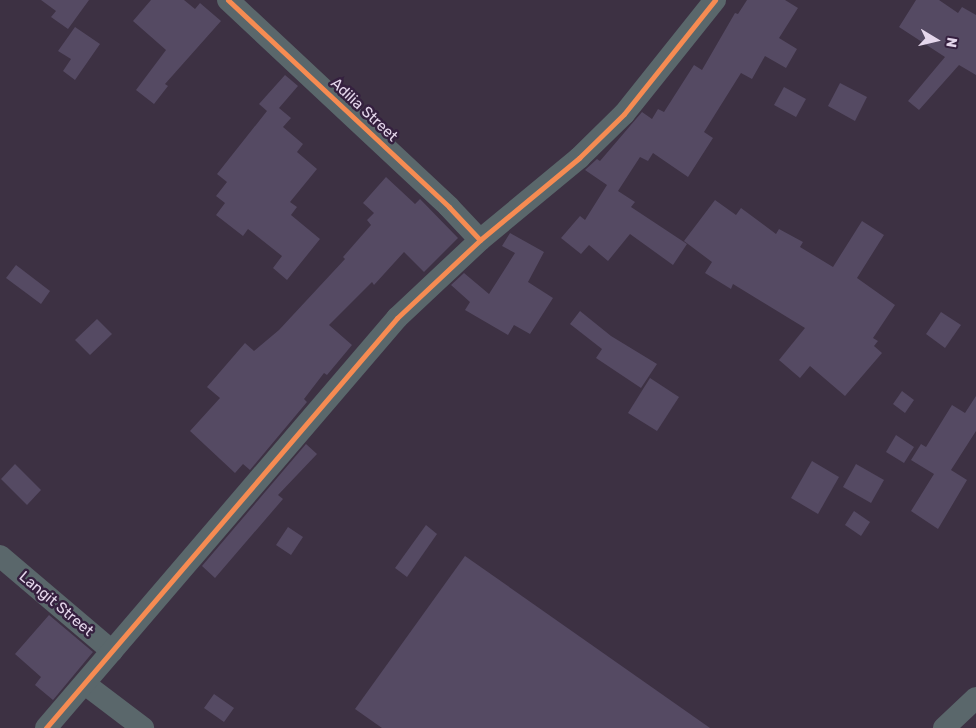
<!DOCTYPE html>
<style>
body{margin:0}
#map{position:relative;width:976px;height:728px;overflow:hidden;background:#3d3143;font-family:Rubik,sans-serif}
div>[style]{position:absolute}
.building>*{inset:0;background:#554a63}
.minor>*{height:22px;margin:-11px;padding:0 11px;transform-origin:11px;border-radius:11px;background:#5a676b}
.cycleway>*{height:5px;margin:-2.5px;padding:0 2.5px;transform-origin:2.5px;border-radius:2.5px;background:#f68b52}
span{translate:-50% -50%;white-space:nowrap;text-align:center;line-height:1.15;-webkit-text-stroke:5px #35203f;paint-order:stroke}
.street-label{font-size:15px;color:#e5d7ec}
.north{position:absolute;left:911px;top:15px;width:50px;height:50px;-webkit-text-stroke:4px #35203f;paint-order:stroke;rotate:99deg;font-size:14px;font-weight:700;line-height:20px;text-align:center;color:#e5d7ec}
.north::after{content:'';display:block;margin:auto;width:18px;height:22px;background:#e5d7ec;clip-path:polygon(50% 0,100% 100%,50% 72%,0 100%)}
</style>
<div id="map">
<div class="building">
<i style="clip-path:polygon(41px 0,89px 0,68px 29px,51px 17px,56px 11px)"></i>
<i style="clip-path:polygon(151px 0,184px 0,195px 9px,200px 3px,221px 21px,165px 84px,168px 86px,154px 104px,136px 90px,166px 50px,133px 21px)"></i>
<i style="clip-path:polygon(747px 0,785px 0,798px 8px,779px 38px,797px 49px,786px 68px,765px 56px,752px 79px,741px 73px,704px 132px,713px 138px,688px 177px,653px 153px,648px 161px,640px 157px,618px 191px,635px 202px,631px 207px,687px 244px,673px 265px,630px 234px,608px 261px,589px 245px,581px 254px,561px 238px,580px 216px,585px 220px,607px 185px,585px 170px,597px 159px,600px 161px,642px 112px,652px 119px,658px 109px,664px 112px,694px 65px,702px 70px,735px 13px,738px 14px)"></i>
<i style="clip-path:polygon(916px 0,939px 0,958px 13px,962px 7px,976px 15px,976px 75px,959px 65px,919px 110px,908px 101px,945px 57px,899px 27px)"></i>
<i style="clip-path:polygon(75px 27px,100px 44px,75px 80px,63px 71px,71px 59px,58px 51px)"></i>
<i style="clip-path:polygon(285px 75px,298px 86px,279px 108px,291px 118px,283px 127px,303px 144px,297px 152px,317px 169px,290px 202px,297px 207px,291px 215px,320px 239px,287px 280px,273px 268px,282px 256px,248px 229px,243px 236px,216px 215px,225px 203px,216px 196px,227px 182px,217px 174px,267px 111px,259px 104px)"></i>
<i style="clip-path:polygon(840px 83px,867px 97px,855px 121px,828px 106px)"></i>
<i style="clip-path:polygon(784px 87px,806px 99px,796px 117px,774px 105px)"></i>
<i style="clip-path:polygon(386px 177px,415px 204px,420px 199px,458px 238px,424px 272px,404px 252px,374px 285px,372px 282px,329px 325px,352px 345px,327px 375px,324px 373px,304px 399px,307px 402px,250px 470px,243px 464px,235px 473px,190px 431px,220px 398px,207px 387px,245px 343px,254px 351px,279px 330px,345px 259px,343px 257px,371px 225px,367px 220px,374px 213px,363px 203px)"></i>
<i style="clip-path:polygon(715px 200px,736px 215px,741px 208px,776px 234px,779px 229px,803px 242px,800px 247px,833px 267px,862px 221px,884px 235px,857px 278px,895px 305px,873px 338px,878px 341px,874px 346px,882px 353px,845px 396px,810px 366px,800px 378px,779px 360px,805px 328px,733px 284px,731px 289px,705px 273px,712px 262px,684px 241px)"></i>
<i style="clip-path:polygon(510px 233px,544px 252px,528px 282px,553px 298px,530px 334px,514px 325px,508px 335px,465px 310px,470px 302px,451px 285px,464px 273px,489px 294px,515px 253px,502px 246px)"></i>
<i style="clip-path:polygon(16px 265px,50px 291px,41px 304px,6px 278px)"></i>
<i style="clip-path:polygon(580px 311px,611px 336px,657px 364px,641px 388px,596px 358px,602px 349px,570px 324px)"></i>
<i style="clip-path:polygon(941px 312px,961px 325px,945px 348px,926px 334px)"></i>
<i style="clip-path:polygon(97px 319px,112px 334px,90px 355px,75px 340px)"></i>
<i style="clip-path:polygon(650px 378px,679px 397px,657px 431px,628px 413px)"></i>
<i style="clip-path:polygon(902px 391px,914px 400px,905px 413px,893px 404px)"></i>
<i style="clip-path:polygon(976px 396px,976px 431px,951px 470px,967px 480px,938px 529px,911px 511px,934px 474px,911px 460px,921px 444px,926px 447px,952px 405px,965px 413px)"></i>
<i style="clip-path:polygon(896px 435px,914px 447px,904px 463px,886px 452px)"></i>
<i style="clip-path:polygon(306px 444px,317px 454px,278px 495px,283px 499px,215px 578px,202px 566px)"></i>
<i style="clip-path:polygon(812px 461px,839px 477px,818px 514px,791px 498px)"></i>
<i style="clip-path:polygon(15px 464px,41px 490px,27px 505px,1px 479px)"></i>
<i style="clip-path:polygon(856px 464px,884px 480px,871px 503px,843px 487px)"></i>
<i style="clip-path:polygon(854px 511px,870px 522px,861px 536px,845px 525px)"></i>
<i style="clip-path:polygon(426px 525px,437px 534px,407px 577px,395px 568px)"></i>
<i style="clip-path:polygon(288px 527px,303px 537px,291px 555px,276px 545px)"></i>
<i style="clip-path:polygon(465px 556px,710px 728px,382px 728px,355px 709px)"></i>
<i style="clip-path:polygon(49px 615px,93px 652px,53px 700px,35px 685px,41px 677px,15px 654px)"></i>
<i style="clip-path:polygon(214px 694px,234px 708px,224px 722px,204px 708px)"></i>
</div>
<div class="minor">
<i style="left:228px;top:0;width:303px;rotate:43.1deg"></i>
<i style="left:449px;top:207px;width:45px;rotate:46.8deg"></i>
<i style="left:0;top:556px;width:147px;rotate:40.3deg"></i>
<i style="left:85px;top:684px;width:73px;rotate:37.2deg"></i>
<i style="left:46px;top:728px;width:540px;rotate:-49.43deg"></i>
<i style="left:397px;top:318px;width:114px;rotate:-43.2deg"></i>
<i style="left:480px;top:240px;width:129px;rotate:-39.6deg"></i>
<i style="left:579px;top:158px;width:63px;rotate:-44.4deg"></i>
<i style="left:624px;top:114px;width:146px;rotate:-51.4deg"></i>
<i style="left:944px;top:728px;width:44px;rotate:-43.2deg"></i>
</div>
<div class="cycleway">
<i style="left:228px;top:0;width:303px;rotate:43.1deg"></i>
<i style="left:449px;top:207px;width:45px;rotate:46.8deg"></i>
<i style="left:46px;top:728px;width:540px;rotate:-49.43deg"></i>
<i style="left:397px;top:318px;width:114px;rotate:-43.2deg"></i>
<i style="left:480px;top:240px;width:129px;rotate:-39.6deg"></i>
<i style="left:579px;top:158px;width:63px;rotate:-44.4deg"></i>
<i style="left:624px;top:114px;width:146px;rotate:-51.4deg"></i>
</div>
<div class="street-label">
<span style="left:364px;top:110px;rotate:43deg">Adilia Street</span>
<span style="left:56px;top:604px;rotate:40deg">Langit Street</span>
</div>
<div class="north">N</div>
</div>
